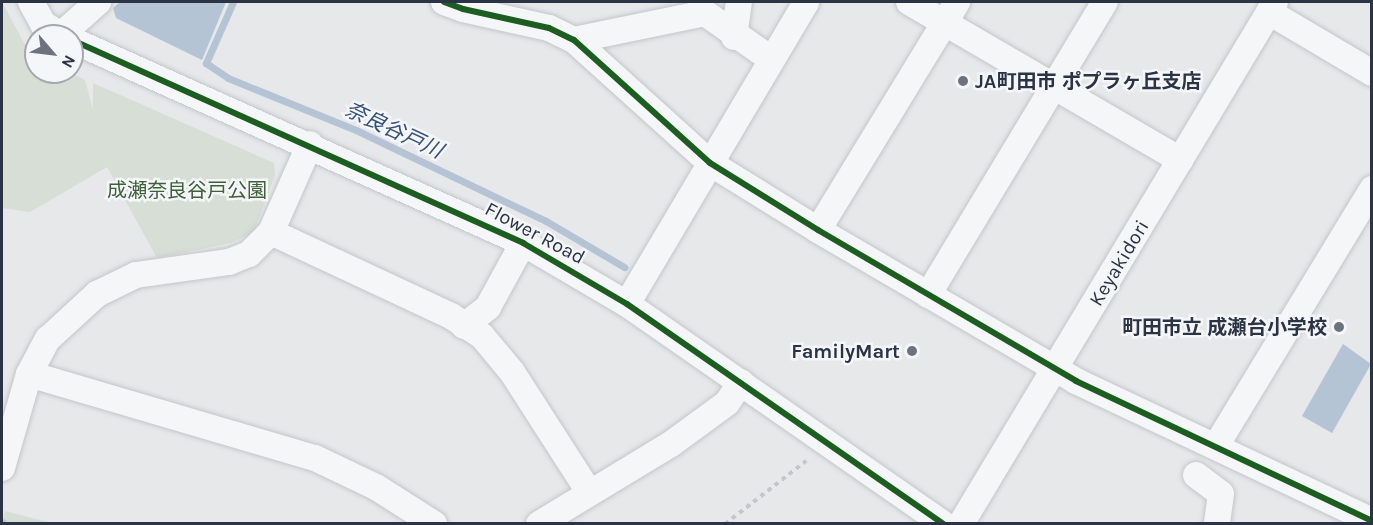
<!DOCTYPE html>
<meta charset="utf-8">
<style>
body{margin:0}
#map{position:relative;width:1373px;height:525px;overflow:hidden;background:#e6e8ea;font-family:Karla,"Noto Sans JP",sans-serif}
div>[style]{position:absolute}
.green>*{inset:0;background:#d6ded6}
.water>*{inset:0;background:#b4c4d5}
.stream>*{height:7px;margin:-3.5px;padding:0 3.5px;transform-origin:3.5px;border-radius:3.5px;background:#b4c4d5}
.path>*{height:4px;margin-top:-2px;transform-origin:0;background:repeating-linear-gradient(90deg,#c5c6ca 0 4.5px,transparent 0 9px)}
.roads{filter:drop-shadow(0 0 2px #c4c6c8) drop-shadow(0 0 2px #c4c6c8)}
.minor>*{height:26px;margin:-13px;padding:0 13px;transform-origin:13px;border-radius:13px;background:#f5f6f7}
.cycleway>*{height:6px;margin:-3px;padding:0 3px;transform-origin:3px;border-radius:3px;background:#1b5e20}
.dots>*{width:16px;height:16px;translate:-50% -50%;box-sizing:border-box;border:3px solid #f4f6f9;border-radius:50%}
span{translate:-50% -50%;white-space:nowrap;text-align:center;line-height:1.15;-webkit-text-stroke:5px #f4f6f9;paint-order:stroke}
.poi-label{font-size:20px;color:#2b3445;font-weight:700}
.left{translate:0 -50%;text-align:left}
.right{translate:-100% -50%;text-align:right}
.park-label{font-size:20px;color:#3f6138}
.street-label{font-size:20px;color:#2b3445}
.water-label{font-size:21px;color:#34527a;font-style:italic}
.frame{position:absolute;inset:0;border:3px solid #2b3445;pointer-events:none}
.north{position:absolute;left:24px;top:24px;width:60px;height:60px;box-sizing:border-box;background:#f4f6f9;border:2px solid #a4a8b1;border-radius:50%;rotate:118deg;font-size:16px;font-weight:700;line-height:24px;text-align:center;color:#2b3445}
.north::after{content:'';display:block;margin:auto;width:21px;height:27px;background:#6c737f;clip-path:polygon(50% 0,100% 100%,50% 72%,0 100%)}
</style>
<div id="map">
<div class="green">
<i style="clip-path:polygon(2px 2px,24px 43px,36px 54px,36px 72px,70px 72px,85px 80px,93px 110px,93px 83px,274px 163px,275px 175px,254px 232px,231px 243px,157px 258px,107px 167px,30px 212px,2px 208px)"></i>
<i style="clip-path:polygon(5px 511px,52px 523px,2px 523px)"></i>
</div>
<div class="water">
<i style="clip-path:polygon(120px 2px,226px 2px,202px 60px,116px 18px,113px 8px)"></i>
<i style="clip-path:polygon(1343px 344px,1371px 364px,1332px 433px,1302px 416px)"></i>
</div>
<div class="stream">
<i style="left:233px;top:2px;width:67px;rotate:113.9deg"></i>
<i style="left:206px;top:63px;width:27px;rotate:34deg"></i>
<i style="left:228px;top:78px;width:138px;rotate:22.1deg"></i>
<i style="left:356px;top:130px;width:211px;rotate:25.6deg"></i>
<i style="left:546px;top:221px;width:91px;rotate:30.5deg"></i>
</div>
<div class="path">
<i style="left:2px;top:521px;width:9px;rotate:18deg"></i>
<i style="left:725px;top:524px;width:103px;rotate:-37.9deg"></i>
</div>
<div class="roads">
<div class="minor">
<i style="left:31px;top:2px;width:25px;rotate:61deg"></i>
<i style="left:43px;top:24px;width:23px;rotate:31deg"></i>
<i style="left:444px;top:2px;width:20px;rotate:20deg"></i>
<i style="left:463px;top:9px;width:88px;rotate:12.5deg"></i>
<i style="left:549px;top:28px;width:28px;rotate:26deg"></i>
<i style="left:574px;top:40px;width:183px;rotate:42.1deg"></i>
<i style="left:710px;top:163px;width:127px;rotate:31.8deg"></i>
<i style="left:818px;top:230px;width:299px;rotate:30.3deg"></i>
<i style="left:1076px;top:381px;width:327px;rotate:25.3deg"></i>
<i style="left:909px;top:2px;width:314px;rotate:30.2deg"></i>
<i style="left:1269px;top:12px;width:120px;rotate:30.6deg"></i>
<i style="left:61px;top:35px;width:50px;rotate:-41.7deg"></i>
<i style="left:734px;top:37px;width:35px;rotate:-82deg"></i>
<i style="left:72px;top:40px;width:495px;rotate:24.2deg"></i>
<i style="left:523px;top:243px;width:121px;rotate:30.4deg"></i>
<i style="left:627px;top:304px;width:385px;rotate:34.8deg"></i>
<i style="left:574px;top:40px;width:134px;rotate:-11.6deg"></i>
<i style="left:705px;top:13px;width:80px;rotate:34.9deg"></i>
<i style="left:818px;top:230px;width:267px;rotate:-58.6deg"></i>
<i style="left:271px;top:232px;width:199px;rotate:25deg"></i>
<i style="left:451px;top:316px;width:37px;rotate:33deg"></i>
<i style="left:482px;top:336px;width:47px;rotate:50.2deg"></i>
<i style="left:512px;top:372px;width:143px;rotate:57.3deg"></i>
<i style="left:928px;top:295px;width:342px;rotate:-58.9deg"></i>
<i style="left:627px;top:304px;width:351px;rotate:-59.3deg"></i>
<i style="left:464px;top:326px;width:31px;rotate:-38deg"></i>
<i style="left:488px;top:307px;width:73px;rotate:-61.3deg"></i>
<i style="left:29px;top:374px;width:298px;rotate:16.4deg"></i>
<i style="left:315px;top:458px;width:68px;rotate:25.4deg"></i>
<i style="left:376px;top:487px;width:69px;rotate:32.5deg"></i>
<i style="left:1216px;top:446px;width:301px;rotate:-58.7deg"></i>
<i style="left:2px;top:468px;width:98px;rotate:-74deg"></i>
<i style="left:29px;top:374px;width:40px;rotate:-62deg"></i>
<i style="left:48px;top:339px;width:67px;rotate:-42.6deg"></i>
<i style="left:97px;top:294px;width:43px;rotate:-26deg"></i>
<i style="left:136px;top:275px;width:94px;rotate:-8deg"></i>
<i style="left:229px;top:262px;width:22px;rotate:-22deg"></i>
<i style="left:249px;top:254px;width:31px;rotate:-45deg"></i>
<i style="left:271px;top:232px;width:96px;rotate:-66.1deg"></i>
<i style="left:1196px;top:475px;width:31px;rotate:37deg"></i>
<i style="left:1221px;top:494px;width:30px;rotate:98deg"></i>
<i style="left:539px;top:524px;width:154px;rotate:-31.2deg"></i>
<i style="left:671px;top:444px;width:69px;rotate:-36.2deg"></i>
<i style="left:727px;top:403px;width:25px;rotate:-56deg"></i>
<i style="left:961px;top:524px;width:609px;rotate:-58.97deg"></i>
</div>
</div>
<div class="cycleway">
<i style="left:444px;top:2px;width:20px;rotate:20deg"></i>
<i style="left:463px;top:9px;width:88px;rotate:12.5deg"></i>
<i style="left:549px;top:28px;width:28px;rotate:26deg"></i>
<i style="left:574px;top:40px;width:183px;rotate:42.1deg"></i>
<i style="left:710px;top:163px;width:127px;rotate:31.8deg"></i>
<i style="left:818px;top:230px;width:299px;rotate:30.3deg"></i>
<i style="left:1076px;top:381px;width:327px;rotate:25.3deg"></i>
<i style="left:72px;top:40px;width:495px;rotate:24.2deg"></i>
<i style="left:523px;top:243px;width:121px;rotate:30.4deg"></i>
<i style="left:627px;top:304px;width:385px;rotate:34.8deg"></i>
</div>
<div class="dots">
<i style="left:963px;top:81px;background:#6c737f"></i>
<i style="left:1339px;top:327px;background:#6c737f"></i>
<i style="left:912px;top:351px;background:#6c737f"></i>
</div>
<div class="poi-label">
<span class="left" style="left:975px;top:81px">JA町田市 ポプラヶ丘支店</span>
<span class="right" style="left:1327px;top:327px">町田市立 成瀬台小学校</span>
<span class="right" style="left:900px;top:351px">FamilyMart</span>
</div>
<div class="park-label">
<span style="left:187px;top:190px">成瀬奈良谷戸公園</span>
</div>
<div class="street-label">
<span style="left:535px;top:233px;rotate:28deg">Flower Road</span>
<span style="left:1119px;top:263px;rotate:-59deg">Keyakidori</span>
</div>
<div class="water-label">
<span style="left:394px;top:130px;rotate:25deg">奈良谷戸川</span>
</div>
<div class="frame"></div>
<div class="north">N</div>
</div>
